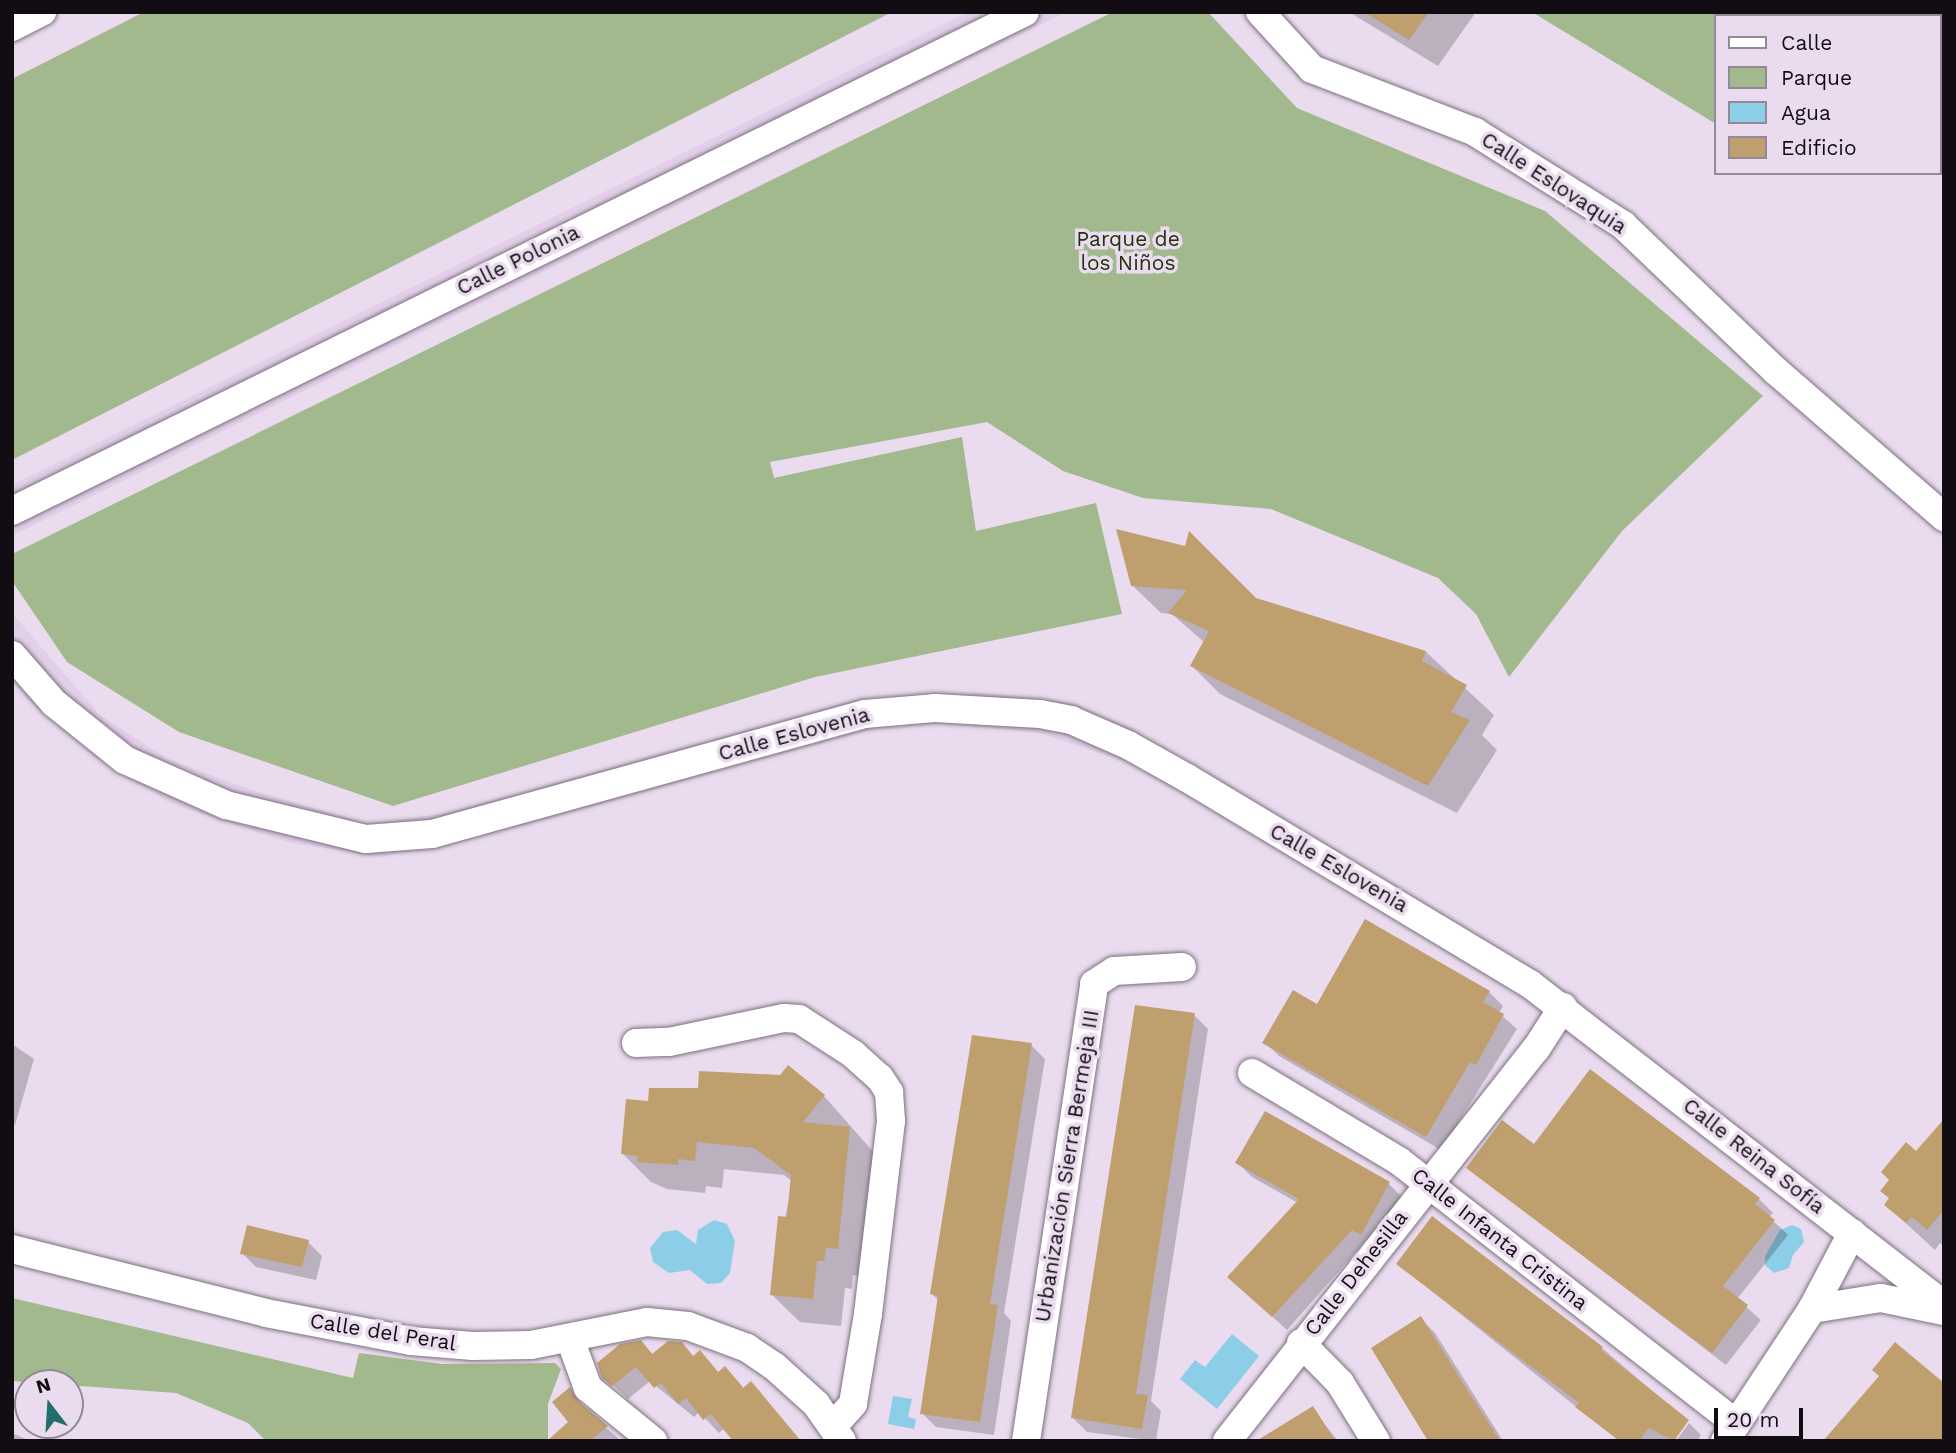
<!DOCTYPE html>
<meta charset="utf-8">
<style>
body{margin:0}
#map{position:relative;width:1956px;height:1453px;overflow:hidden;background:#eadcee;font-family:"Work Sans",sans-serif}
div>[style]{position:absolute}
.built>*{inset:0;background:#e3cfe8}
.green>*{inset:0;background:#a1b98c}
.water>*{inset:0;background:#8ccde7}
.shadow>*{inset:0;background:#0003}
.building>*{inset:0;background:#c09f6f}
.roads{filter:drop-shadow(0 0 2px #7d7081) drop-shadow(0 0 2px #7d7081)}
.street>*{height:28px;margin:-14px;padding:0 14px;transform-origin:14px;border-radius:14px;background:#fff}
span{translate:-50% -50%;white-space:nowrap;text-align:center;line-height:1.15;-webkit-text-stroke:7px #eadcee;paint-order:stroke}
.street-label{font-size:21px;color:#120d13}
.park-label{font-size:21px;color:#21320c}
.frame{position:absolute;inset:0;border:14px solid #120d13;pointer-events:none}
.legend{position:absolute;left:1714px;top:14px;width:228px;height:161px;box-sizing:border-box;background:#eadcee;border:2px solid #948996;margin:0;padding:9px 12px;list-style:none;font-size:21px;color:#120d13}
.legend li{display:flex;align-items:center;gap:14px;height:35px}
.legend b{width:35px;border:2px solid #948996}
.north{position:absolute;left:14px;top:1369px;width:70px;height:70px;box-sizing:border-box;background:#eadcee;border:2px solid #948996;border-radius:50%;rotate:343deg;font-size:19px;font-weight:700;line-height:28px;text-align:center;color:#120d13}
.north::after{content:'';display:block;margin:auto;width:24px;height:32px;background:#226e6d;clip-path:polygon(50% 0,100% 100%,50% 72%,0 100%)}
.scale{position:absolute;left:1714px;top:1408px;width:89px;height:32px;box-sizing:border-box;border:4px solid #120d13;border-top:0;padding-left:9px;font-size:21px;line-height:24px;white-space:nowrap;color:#120d13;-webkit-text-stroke:5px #eadcee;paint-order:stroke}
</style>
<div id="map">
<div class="built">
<i style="clip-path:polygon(968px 12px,1066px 12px,12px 536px,12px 485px)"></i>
<i style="clip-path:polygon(12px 613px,100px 715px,168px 759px,252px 790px,368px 824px,447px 813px,855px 700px,980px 693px,1067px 702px,1136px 729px,1121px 760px,1039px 733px,941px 723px,877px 728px,521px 826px,380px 857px,287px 842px,170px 803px,95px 756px,26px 698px,12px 679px)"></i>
</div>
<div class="green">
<i style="clip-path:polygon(144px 12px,892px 12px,12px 460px,12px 79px)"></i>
<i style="clip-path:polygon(1113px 12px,1208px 12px,1297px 108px,1545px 211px,1763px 396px,1622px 531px,1509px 677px,1476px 614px,1438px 578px,1271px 509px,1143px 498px,1063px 471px,987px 422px,770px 462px,774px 478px,962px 437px,976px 531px,1096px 503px,1122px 614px,815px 677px,393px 806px,179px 732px,67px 662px,12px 581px,12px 554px)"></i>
<i style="clip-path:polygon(1532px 12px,1909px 12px,1716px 16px,1716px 124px)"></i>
<i style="clip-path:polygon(12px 1298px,353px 1378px,359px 1353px,442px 1364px,555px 1363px,561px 1369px,548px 1404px,548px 1441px,266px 1441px,248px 1423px,176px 1393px,12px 1381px)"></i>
</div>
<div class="water">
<i style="clip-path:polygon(714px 1220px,727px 1224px,735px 1241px,730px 1273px,721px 1283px,707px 1284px,690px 1270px,669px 1273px,653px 1262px,650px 1248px,663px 1232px,677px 1230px,696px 1244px,698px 1230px)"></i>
<i style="clip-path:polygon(1792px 1225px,1801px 1229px,1804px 1242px,1793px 1255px,1789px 1268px,1774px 1273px,1765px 1265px,1765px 1256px,1780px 1230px)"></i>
<i style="clip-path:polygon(1232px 1334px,1259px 1356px,1217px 1409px,1180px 1379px,1195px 1360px,1205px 1367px)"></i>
<i style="clip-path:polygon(893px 1396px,912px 1399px,908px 1417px,916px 1419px,914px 1429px,888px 1424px)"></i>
</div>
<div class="shadow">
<i style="clip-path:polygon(1349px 12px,1476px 12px,1438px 66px)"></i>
<i style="clip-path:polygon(1119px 531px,1255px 599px,1426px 652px,1494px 715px,1482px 735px,1497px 750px,1457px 813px,1220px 694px,1192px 666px,1205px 643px,1172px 614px,1161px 613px,1132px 585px)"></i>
<i style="clip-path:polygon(1489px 992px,1503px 1006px,1499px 1013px,1517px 1029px,1441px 1150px,1279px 1056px,1265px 1042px,1317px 1007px)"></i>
<i style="clip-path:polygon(1194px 1015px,1208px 1029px,1151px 1401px,1161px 1411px,1156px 1441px,1087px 1432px,1073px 1418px)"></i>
<i style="clip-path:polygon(12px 1044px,34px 1059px,15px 1125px,12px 1124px)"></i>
<i style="clip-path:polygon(1031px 1045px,1045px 1059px,1004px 1313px,1011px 1321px,994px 1435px,936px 1427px,922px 1413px,939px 1301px,932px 1294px)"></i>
<i style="clip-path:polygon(824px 1096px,877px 1156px,865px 1277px,853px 1275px,852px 1289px,845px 1288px,841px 1326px,800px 1322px,771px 1294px,792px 1181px,784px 1175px,724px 1169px,722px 1188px,706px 1186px,705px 1193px,667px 1189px,651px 1182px,623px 1154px,650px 1103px)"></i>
<i style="clip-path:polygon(1266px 1113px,1389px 1184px,1403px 1198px,1287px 1330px,1244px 1291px,1298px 1203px,1252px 1177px,1238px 1163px)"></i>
<i style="clip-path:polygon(1944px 1122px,1944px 1246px,1940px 1243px,1935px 1250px,1886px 1205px,1916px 1153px)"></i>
<i style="clip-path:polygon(1534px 1146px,1759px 1199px,1773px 1213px,1769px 1217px,1788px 1235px,1737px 1299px,1761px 1320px,1726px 1365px,1468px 1168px)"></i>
<i style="clip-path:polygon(308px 1242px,322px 1256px,316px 1280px,256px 1267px,242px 1253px)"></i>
<i style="clip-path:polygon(1398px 1264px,1602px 1348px,1686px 1420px,1671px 1441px,1619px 1441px)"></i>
<i style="clip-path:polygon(1421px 1319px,1435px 1333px,1503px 1441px,1431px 1441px)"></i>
<i style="clip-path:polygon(640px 1342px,654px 1355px,681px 1344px,694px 1357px,700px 1353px,719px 1373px,725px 1368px,739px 1382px,744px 1389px,725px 1428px,719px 1433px,699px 1412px,694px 1417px,650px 1381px,628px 1399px,604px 1377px)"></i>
<i style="clip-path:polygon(570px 1389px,588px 1412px,620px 1440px,559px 1441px,570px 1422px)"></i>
<i style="clip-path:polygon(1312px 1408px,1338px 1441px,1266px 1441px)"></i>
<i style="clip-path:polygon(1689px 1423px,1701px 1435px,1697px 1441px,1676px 1441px)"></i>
<i style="clip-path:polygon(12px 1433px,30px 1441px,12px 1441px)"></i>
</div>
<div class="building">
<i style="clip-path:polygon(1364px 12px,1429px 12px,1409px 40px)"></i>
<i style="clip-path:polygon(1116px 529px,1185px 546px,1189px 531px,1256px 598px,1426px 651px,1422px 661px,1467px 685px,1451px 712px,1470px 720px,1428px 786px,1190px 666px,1209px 631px,1168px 613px,1187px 590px,1131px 586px)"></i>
<i style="clip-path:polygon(1365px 919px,1490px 991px,1483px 1002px,1504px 1014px,1476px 1065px,1470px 1062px,1426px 1137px,1262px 1043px,1293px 990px,1317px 1004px)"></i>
<i style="clip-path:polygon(1135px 1005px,1195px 1013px,1136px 1394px,1148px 1395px,1142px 1429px,1071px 1418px)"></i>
<i style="clip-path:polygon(972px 1035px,1032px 1043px,990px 1304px,998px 1305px,980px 1422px,920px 1414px,938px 1296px,930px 1294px)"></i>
<i style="clip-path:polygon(788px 1065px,825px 1095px,803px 1122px,850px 1127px,838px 1249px,826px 1248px,824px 1261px,817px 1261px,813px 1299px,770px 1295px,778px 1216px,787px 1217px,791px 1175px,754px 1148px,697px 1142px,695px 1161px,678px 1159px,678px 1165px,637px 1162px,638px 1156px,621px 1154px,626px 1099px,648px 1101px,649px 1088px,698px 1088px,699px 1071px,780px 1075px)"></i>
<i style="clip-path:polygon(1590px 1069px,1760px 1198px,1755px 1204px,1775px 1220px,1723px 1286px,1748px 1305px,1712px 1353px,1466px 1168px,1502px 1120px,1534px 1144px)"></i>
<i style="clip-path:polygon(1265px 1111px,1390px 1182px,1361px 1235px,1352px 1230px,1272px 1317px,1227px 1277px,1299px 1199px,1235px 1163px)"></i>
<i style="clip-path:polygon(1944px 1119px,1944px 1210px,1927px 1230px,1912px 1217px,1906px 1223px,1884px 1205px,1889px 1198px,1880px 1191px,1889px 1180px,1881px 1172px,1906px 1142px,1916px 1151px)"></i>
<i style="clip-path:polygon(1432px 1216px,1603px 1347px,1601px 1350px,1689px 1420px,1674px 1441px,1649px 1428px,1639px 1441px,1620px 1441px,1575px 1407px,1579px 1403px,1396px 1264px)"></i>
<i style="clip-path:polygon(247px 1225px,309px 1240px,302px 1267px,240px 1254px)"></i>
<i style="clip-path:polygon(1421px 1316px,1459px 1377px,1500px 1441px,1428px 1441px,1371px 1348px)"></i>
<i style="clip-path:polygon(641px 1340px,652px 1354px,668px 1341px,682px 1342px,693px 1356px,700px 1350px,718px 1372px,725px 1366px,743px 1388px,751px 1381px,801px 1441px,733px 1441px,711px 1414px,703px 1420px,686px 1398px,678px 1404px,661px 1383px,654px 1388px,636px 1367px,612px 1386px,602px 1378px,597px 1363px,620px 1344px)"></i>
<i style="clip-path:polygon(1895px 1342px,1944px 1383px,1944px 1441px,1823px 1441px,1879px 1376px,1872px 1370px)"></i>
<i style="clip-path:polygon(570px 1387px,578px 1401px,608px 1426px,590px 1441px,547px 1441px,568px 1422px,552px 1402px)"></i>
<i style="clip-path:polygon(1313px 1406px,1335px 1441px,1256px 1441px)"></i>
</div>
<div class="roads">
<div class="street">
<i style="left:1260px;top:12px;width:77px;rotate:47.6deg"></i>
<i style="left:1312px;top:69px;width:175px;rotate:21.1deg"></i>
<i style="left:1475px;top:132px;width:175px;rotate:32.1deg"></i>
<i style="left:1623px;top:225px;width:211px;rotate:43.7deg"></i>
<i style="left:1776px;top:371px;width:223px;rotate:41deg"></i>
<i style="left:12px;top:27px;width:34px;rotate:-27deg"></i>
<i style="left:12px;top:511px;width:1129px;rotate:-26.22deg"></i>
<i style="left:12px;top:655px;width:64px;rotate:48.8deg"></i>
<i style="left:54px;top:703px;width:91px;rotate:38.8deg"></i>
<i style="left:125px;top:760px;width:111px;rotate:24deg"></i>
<i style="left:226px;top:805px;width:144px;rotate:13.7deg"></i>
<i style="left:366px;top:839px;width:66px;rotate:-4.3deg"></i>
<i style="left:432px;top:834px;width:449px;rotate:-15.5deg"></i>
<i style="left:865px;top:714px;width:70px;rotate:-4.9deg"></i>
<i style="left:935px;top:708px;width:105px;rotate:3.3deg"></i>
<i style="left:1040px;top:714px;width:32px;rotate:11deg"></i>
<i style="left:1071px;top:720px;width:62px;rotate:23.7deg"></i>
<i style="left:1128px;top:745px;width:68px;rotate:29.2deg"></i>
<i style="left:1187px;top:778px;width:400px;rotate:31deg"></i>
<i style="left:1530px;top:984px;width:524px;rotate:37.79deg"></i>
<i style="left:636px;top:1043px;width:33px;rotate:-2deg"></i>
<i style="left:669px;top:1042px;width:117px;rotate:-11.8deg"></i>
<i style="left:784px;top:1018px;width:15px;rotate:4deg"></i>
<i style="left:799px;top:1019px;width:64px;rotate:32.9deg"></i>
<i style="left:853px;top:1054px;width:36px;rotate:42deg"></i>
<i style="left:880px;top:1078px;width:17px;rotate:57deg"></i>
<i style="left:889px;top:1092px;width:29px;rotate:86deg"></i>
<i style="left:891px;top:1121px;width:194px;rotate:96.8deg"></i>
<i style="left:868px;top:1314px;width:91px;rotate:99.5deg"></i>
<i style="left:853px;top:1404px;width:30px;rotate:132deg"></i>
<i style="left:1252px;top:1073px;width:171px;rotate:30.9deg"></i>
<i style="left:1399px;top:1161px;width:426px;rotate:37.9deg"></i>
<i style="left:12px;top:1249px;width:262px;rotate:14.1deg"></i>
<i style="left:266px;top:1313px;width:148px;rotate:10.9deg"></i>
<i style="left:411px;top:1341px;width:62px;rotate:4.6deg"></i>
<i style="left:473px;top:1346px;width:58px;rotate:-1deg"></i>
<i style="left:531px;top:1345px;width:118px;rotate:-11.2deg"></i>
<i style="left:647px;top:1322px;width:41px;rotate:5.6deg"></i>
<i style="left:688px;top:1326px;width:63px;rotate:20.4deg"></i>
<i style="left:747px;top:1348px;width:32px;rotate:34deg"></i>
<i style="left:774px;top:1366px;width:57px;rotate:42.1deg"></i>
<i style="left:816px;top:1404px;width:45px;rotate:54.9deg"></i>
<i style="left:1812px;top:1309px;width:70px;rotate:-9.1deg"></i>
<i style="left:1881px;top:1298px;width:64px;rotate:11.7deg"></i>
<i style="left:570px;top:1339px;width:52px;rotate:69.8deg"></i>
<i style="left:588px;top:1388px;width:84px;rotate:39.2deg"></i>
<i style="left:1301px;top:1343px;width:56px;rotate:45.7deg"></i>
<i style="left:1340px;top:1383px;width:68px;rotate:58.2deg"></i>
<i style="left:1026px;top:1441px;width:462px;rotate:-81.5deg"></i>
<i style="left:1094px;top:984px;width:24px;rotate:-33deg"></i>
<i style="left:1114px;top:971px;width:68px;rotate:-3.4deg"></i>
<i style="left:1227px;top:1441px;width:499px;rotate:-51.8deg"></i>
<i style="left:1536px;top:1049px;width:50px;rotate:-57.3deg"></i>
<i style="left:1725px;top:1441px;width:158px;rotate:-56.6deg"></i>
<i style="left:1812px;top:1309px;width:86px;rotate:-62.2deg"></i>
</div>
</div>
<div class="street-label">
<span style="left:1554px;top:183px;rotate:33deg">Calle Eslovaquia</span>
<span style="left:518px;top:260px;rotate:-26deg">Calle Polonia</span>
<span style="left:794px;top:734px;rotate:-15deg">Calle Eslovenia</span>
<span style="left:1339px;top:868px;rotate:30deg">Calle Eslovenia</span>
<span style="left:1754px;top:1156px;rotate:38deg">Calle Reina Sofía</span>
<span style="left:1067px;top:1166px;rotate:-81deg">Urbanización Sierra Bermeja III</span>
<span style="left:1500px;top:1239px;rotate:38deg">Calle Infanta Cristina</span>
<span style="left:1356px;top:1273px;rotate:-52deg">Calle Dehesilla</span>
<span style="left:383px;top:1332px;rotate:9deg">Calle del Peral</span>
</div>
<div class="park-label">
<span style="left:1128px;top:251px">Parque de<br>los Niños</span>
</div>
<div class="frame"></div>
<ul class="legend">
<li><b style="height:9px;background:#fff"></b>Calle</li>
<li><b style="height:19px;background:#a1b98c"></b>Parque</li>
<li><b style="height:19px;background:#8ccde7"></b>Agua</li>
<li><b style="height:19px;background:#c09f6f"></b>Edificio</li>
</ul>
<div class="north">N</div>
<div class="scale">20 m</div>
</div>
